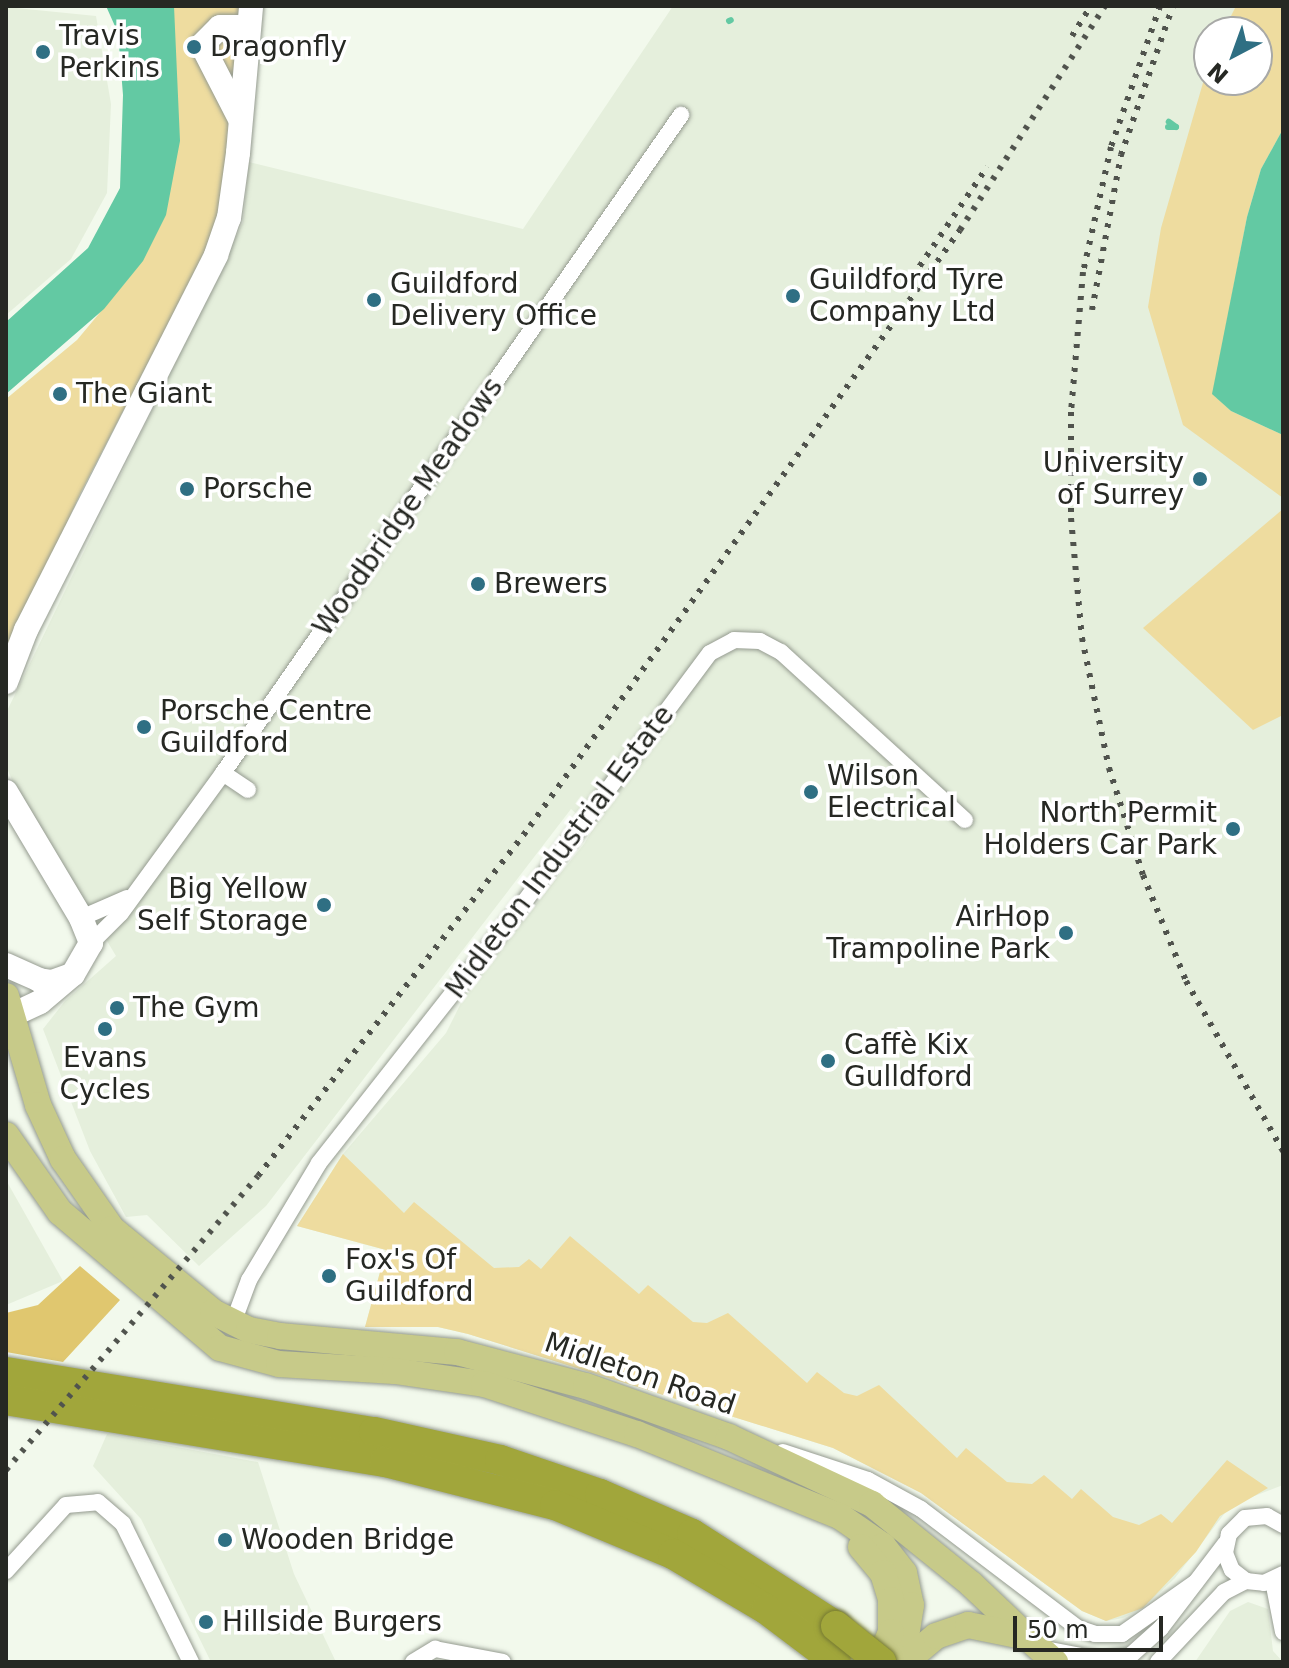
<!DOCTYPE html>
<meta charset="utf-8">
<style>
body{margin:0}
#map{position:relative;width:1289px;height:1668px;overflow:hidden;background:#f2f9ec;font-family:"DejaVu Sans",sans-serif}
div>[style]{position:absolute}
.built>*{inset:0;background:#e5efdc}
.green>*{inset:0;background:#eedc9f}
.forest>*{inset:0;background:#e0c76f}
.water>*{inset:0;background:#63c9a3}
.stream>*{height:6px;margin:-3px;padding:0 3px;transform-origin:3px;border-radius:3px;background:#63c9a3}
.roads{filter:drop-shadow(0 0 2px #959b90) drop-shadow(0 0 2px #959b90)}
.street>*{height:16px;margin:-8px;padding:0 8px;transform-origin:8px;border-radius:8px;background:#fff}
.secondary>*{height:24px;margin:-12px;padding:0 12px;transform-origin:12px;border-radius:12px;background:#fff}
.primary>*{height:26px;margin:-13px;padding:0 13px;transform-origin:13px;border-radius:13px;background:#c7ca89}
.highway>*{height:30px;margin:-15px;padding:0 15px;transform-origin:15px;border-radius:15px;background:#a1a63b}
.rail>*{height:6px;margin-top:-3px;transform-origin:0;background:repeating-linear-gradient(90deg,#50534d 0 4px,transparent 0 12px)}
.bridges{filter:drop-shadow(0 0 2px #767a33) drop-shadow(0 0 2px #767a33)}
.highway-bridge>*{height:30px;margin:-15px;padding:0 15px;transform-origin:15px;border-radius:15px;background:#a1a63b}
.dots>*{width:22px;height:22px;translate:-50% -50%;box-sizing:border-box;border:4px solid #fff;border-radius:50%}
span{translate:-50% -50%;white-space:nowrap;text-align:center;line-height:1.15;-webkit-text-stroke:7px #fff;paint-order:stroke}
.poi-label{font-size:28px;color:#262823}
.left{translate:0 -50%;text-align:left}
.right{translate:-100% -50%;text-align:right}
.street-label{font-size:28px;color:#262823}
.frame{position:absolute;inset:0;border:8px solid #262823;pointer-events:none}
.north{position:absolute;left:1193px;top:16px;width:80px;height:80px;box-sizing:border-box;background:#fff;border:2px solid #a8a9a7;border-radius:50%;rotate:221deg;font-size:22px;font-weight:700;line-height:32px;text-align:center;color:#262823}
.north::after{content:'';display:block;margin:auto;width:28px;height:36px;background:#2f6f83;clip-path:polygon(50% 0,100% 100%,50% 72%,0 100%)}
.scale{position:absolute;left:1013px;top:1616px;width:150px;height:36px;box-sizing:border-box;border:4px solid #262823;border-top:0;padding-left:10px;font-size:24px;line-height:28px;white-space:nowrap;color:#262823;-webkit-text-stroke:6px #fff;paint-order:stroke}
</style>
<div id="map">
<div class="built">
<i style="clip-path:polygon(evenodd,673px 6px,1283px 6px,1283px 1485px,1231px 1505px,1175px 1578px,1143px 1608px,1123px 1618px,1106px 1621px,1082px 1611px,921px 1493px,833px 1448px,468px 1334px,438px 1327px,365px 1327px,386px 1250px,297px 1226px,343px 1154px,446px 1033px,467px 991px,584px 844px,593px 829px,571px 809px,266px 1206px,199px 1266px,147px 1215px,126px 1217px,90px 1151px,43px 1029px,65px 1001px,116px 956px,15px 787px,6px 766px,6px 713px,243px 222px,249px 162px,523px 229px,673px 6px,1209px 32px,1257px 32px,1257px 80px,1209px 80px,1209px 32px)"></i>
<i style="clip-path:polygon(6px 7px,96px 16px,111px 104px,107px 193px,71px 259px,6px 315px)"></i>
<i style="clip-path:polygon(6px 1180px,63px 1281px,6px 1305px)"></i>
<i style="clip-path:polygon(107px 1434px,258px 1462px,294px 1574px,336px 1662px,211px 1662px,141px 1519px,93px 1466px)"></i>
<i style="clip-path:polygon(1248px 1602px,1268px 1609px,1273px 1651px,1283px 1662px,1195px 1662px,1230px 1611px)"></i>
</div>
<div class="green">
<i style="clip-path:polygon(172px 6px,240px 6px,219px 226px,80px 494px,6px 657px,6px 399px,77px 340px,128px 279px)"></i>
<i style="clip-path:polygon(1236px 6px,1283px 6px,1283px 129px,1261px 169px,1247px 217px,1213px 394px,1231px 411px,1283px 435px,1283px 498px,1183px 425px,1148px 307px,1161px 228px,1209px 62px,1209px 80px,1257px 80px,1257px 32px,1223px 32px)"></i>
<i style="clip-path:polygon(1283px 509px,1283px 715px,1253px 730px,1143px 628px)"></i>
<i style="clip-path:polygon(343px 1154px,404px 1213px,414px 1202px,494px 1268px,519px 1267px,529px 1259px,541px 1269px,570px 1236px,639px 1294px,648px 1285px,693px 1322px,707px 1323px,728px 1313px,807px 1383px,817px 1372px,844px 1393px,857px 1396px,879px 1385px,957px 1458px,966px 1448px,1007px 1482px,1032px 1484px,1044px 1475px,1072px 1499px,1081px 1489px,1113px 1517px,1139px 1525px,1161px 1514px,1172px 1523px,1227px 1460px,1268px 1488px,1220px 1516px,1196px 1552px,1143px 1608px,1106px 1621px,1082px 1611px,921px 1493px,833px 1448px,468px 1334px,438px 1327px,365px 1327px,386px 1250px,297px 1226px)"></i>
</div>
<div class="forest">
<i style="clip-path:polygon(80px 1266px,120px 1300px,63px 1362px,6px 1352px,6px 1313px,38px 1305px)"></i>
</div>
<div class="water">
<i style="clip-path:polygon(106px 6px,174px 6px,180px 141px,166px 215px,143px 261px,104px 309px,6px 394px,6px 322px,88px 248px,120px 188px,123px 95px,118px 33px)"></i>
<i style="clip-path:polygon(1283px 129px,1283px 435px,1231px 411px,1212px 394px,1247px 217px,1261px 169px)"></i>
</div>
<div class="stream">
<i style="left:729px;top:21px;width:2px;rotate:-27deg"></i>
<i style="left:1168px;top:127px;width:8px"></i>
<i style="left:1176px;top:127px;width:9px;rotate:-144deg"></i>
</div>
<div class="roads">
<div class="street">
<i style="left:223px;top:773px;width:30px;rotate:34deg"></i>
<i style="left:81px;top:918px;width:50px;rotate:-23.5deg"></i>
<i style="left:91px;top:943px;width:42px;rotate:-45deg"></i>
<i style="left:121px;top:913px;width:173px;rotate:-53.9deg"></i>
<i style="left:223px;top:773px;width:802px;rotate:-55.16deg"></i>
<i style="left:233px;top:1323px;width:46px;rotate:-69.6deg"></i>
<i style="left:249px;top:1280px;width:136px;rotate:-59.1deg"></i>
<i style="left:319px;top:1163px;width:333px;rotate:-51.8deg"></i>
<i style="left:525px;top:901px;width:309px;rotate:-53.3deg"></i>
<i style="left:710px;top:653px;width:27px;rotate:-28deg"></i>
<i style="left:734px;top:640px;width:26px;rotate:2deg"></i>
<i style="left:760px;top:641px;width:24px;rotate:28deg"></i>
<i style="left:781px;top:652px;width:249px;rotate:42.4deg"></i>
<i style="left:783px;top:1452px;width:89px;rotate:18.2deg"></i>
<i style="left:868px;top:1480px;width:60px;rotate:28.7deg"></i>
<i style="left:921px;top:1509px;width:197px;rotate:37.2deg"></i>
<i style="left:1078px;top:1628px;width:18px;rotate:19deg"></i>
<i style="left:1095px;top:1634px;width:27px"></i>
<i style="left:1122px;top:1634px;width:90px;rotate:-35.1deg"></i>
<i style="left:1283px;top:1525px;width:18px;rotate:-151deg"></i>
<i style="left:1267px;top:1516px;width:22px;rotate:175deg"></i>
<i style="left:1245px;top:1518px;width:23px;rotate:135deg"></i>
<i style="left:1229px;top:1534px;width:19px;rotate:102deg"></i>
<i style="left:1225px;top:1553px;width:18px;rotate:68deg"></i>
<i style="left:1232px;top:1570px;width:18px;rotate:38deg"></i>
<i style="left:1246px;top:1581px;width:18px;rotate:6deg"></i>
<i style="left:1264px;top:1583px;width:21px;rotate:-25deg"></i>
<i style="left:6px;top:1571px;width:89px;rotate:-47.7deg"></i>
<i style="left:66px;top:1505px;width:32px;rotate:-5deg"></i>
<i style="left:98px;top:1502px;width:33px;rotate:41deg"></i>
<i style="left:123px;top:1524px;width:154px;rotate:63.8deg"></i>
<i style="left:1273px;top:1581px;width:52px;rotate:78.9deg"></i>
<i style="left:1045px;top:1649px;width:57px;rotate:11.1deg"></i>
<i style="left:1101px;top:1660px;width:30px;rotate:-9deg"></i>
<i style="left:1131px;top:1655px;width:40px;rotate:-42deg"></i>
<i style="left:1161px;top:1628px;width:106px;rotate:-52.7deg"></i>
<i style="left:413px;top:1662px;width:26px;rotate:-31deg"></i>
<i style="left:435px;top:1649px;width:69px;rotate:10.8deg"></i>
<i style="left:1158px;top:1662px;width:96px;rotate:-46.7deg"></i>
<i style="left:1224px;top:1592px;width:25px;rotate:-27deg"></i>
</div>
<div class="secondary">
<i style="left:240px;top:119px;width:83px;rotate:-117.2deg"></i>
<i style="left:202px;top:45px;width:25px;rotate:-45deg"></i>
<i style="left:220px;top:27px;width:27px"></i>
<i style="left:6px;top:682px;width:56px;rotate:-69deg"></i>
<i style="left:26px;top:630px;width:420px;rotate:-63.1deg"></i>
<i style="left:216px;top:255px;width:39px;rotate:-71deg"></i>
<i style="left:229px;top:218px;width:66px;rotate:-82.1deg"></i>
<i style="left:238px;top:153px;width:148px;rotate:-84.9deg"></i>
<i style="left:6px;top:792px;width:147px;rotate:59.2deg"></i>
<i style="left:81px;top:918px;width:27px;rotate:68deg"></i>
<i style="left:91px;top:943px;width:36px;rotate:120deg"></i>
<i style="left:73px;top:974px;width:43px;rotate:139.7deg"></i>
<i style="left:40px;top:1002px;width:31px;rotate:155deg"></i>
<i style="left:6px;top:965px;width:36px;rotate:24deg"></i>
<i style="left:39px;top:980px;width:13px;rotate:9deg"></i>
<i style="left:52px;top:982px;width:20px;rotate:-20deg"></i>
</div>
<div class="primary">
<i style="left:6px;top:996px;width:114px;rotate:73.6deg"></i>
<i style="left:38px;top:1105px;width:60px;rotate:65.2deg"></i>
<i style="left:63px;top:1159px;width:85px;rotate:55deg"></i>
<i style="left:112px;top:1229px;width:131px;rotate:39.4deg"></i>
<i style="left:213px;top:1312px;width:40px;rotate:26.6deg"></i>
<i style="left:249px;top:1330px;width:32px;rotate:11deg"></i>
<i style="left:280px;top:1336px;width:178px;rotate:5.2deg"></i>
<i style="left:457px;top:1352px;width:133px;rotate:14.8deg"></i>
<i style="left:586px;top:1386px;width:152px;rotate:19.6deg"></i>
<i style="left:729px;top:1437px;width:158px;rotate:25.1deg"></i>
<i style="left:872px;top:1504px;width:127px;rotate:38.9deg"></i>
<i style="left:971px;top:1584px;width:77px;rotate:43.4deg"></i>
<i style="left:6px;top:1135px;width:94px;rotate:55deg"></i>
<i style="left:60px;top:1212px;width:210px;rotate:40.4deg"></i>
<i style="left:220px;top:1348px;width:61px;rotate:15.2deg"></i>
<i style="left:279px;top:1364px;width:116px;rotate:3.5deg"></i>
<i style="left:395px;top:1371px;width:90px;rotate:8.3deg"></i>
<i style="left:484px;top:1384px;width:161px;rotate:18.1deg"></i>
<i style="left:637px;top:1434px;width:220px;rotate:22.1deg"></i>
<i style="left:841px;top:1517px;width:51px;rotate:34.6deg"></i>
<i style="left:883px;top:1546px;width:34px;rotate:52deg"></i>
<i style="left:904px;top:1573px;width:33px;rotate:78deg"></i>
<i style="left:911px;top:1605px;width:58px;rotate:99deg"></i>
<i style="left:861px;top:1547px;width:34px;rotate:50deg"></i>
<i style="left:883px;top:1573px;width:28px;rotate:73deg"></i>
<i style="left:891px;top:1600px;width:32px;rotate:90deg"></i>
<i style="left:891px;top:1632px;width:33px;rotate:113deg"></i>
<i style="left:905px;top:1662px;width:40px;rotate:-40deg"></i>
<i style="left:936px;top:1636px;width:34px;rotate:-19deg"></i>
<i style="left:968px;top:1625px;width:60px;rotate:11.5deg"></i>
<i style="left:1027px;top:1637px;width:38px;rotate:42deg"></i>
</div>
<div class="highway">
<i style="left:6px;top:1372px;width:373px;rotate:9.3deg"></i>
<i style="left:374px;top:1432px;width:129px;rotate:12.5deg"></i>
<i style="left:500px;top:1460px;width:106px;rotate:18.8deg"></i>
<i style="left:600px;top:1494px;width:100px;rotate:23.5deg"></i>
<i style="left:692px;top:1534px;width:171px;rotate:32.6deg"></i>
<i style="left:6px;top:1400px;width:384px;rotate:9.3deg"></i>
<i style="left:385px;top:1462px;width:175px;rotate:14.2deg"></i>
<i style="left:555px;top:1505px;width:128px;rotate:22.6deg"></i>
<i style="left:673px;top:1554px;width:108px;rotate:30.6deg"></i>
<i style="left:766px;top:1609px;width:88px;rotate:37.1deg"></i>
</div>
</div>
<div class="rail">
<i style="left:1160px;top:6px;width:149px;rotate:109.2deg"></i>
<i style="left:1111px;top:147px;width:128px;rotate:102.6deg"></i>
<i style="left:1083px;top:272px;width:141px;rotate:94.9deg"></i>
<i style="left:1071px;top:412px;width:106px;rotate:90deg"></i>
<i style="left:1071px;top:518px;width:121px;rotate:84.8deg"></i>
<i style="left:1082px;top:638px;width:133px;rotate:78.3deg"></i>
<i style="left:1109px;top:768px;width:112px;rotate:72.4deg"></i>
<i style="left:1143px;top:875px;width:114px;rotate:67.9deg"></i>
<i style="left:1186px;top:981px;width:196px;rotate:60.3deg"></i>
<i style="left:1072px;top:36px;width:36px;rotate:-58deg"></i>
<i style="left:913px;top:276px;width:132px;rotate:-55.8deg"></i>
<i style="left:1092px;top:310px;width:158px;rotate:-79.4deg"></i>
<i style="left:1121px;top:155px;width:158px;rotate:-70.8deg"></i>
<i style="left:6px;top:1470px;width:387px;rotate:-49.4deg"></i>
<i style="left:258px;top:1176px;width:443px;rotate:-52.1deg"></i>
<i style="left:530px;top:826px;width:735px;rotate:-54.19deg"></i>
<i style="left:960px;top:230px;width:267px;rotate:-57.1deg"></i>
</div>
<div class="bridges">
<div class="highway-bridge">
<i style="left:836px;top:1626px;width:58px;rotate:38.7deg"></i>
</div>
</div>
<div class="dots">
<i style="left:194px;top:47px;background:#2f6f83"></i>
<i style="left:43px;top:52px;background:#2f6f83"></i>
<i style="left:793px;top:296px;background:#2f6f83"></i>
<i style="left:374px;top:300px;background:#2f6f83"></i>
<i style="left:60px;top:394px;background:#2f6f83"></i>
<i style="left:1200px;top:479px;background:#2f6f83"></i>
<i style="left:187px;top:489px;background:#2f6f83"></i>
<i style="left:478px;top:584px;background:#2f6f83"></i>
<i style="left:144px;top:727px;background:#2f6f83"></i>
<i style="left:811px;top:792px;background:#2f6f83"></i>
<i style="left:1233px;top:829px;background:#2f6f83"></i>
<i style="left:324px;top:905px;background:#2f6f83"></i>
<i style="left:1066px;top:933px;background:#2f6f83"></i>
<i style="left:117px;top:1008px;background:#2f6f83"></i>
<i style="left:105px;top:1029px;background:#2f6f83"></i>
<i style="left:828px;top:1061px;background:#2f6f83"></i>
<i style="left:329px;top:1276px;background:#2f6f83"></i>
<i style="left:225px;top:1540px;background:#2f6f83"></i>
<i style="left:206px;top:1622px;background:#2f6f83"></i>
</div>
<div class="poi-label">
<span class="left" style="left:59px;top:52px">Travis<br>Perkins</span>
<span class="left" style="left:210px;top:47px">Dragonfly</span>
<span class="left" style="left:809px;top:296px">Guildford Tyre<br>Company Ltd</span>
<span class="left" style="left:390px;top:300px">Guildford<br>Delivery Office</span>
<span class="left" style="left:76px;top:394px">The Giant</span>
<span class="right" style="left:1184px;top:479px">University<br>of Surrey</span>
<span class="left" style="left:203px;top:489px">Porsche</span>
<span class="left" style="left:494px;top:584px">Brewers</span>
<span class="left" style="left:160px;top:727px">Porsche Centre<br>Guildford</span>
<span class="left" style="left:827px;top:792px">Wilson<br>Electrical</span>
<span class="right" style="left:1217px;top:829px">North Permit<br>Holders Car Park</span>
<span class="right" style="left:308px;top:905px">Big Yellow<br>Self Storage</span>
<span class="right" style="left:1050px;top:933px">AirHop<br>Trampoline Park</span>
<span class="left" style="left:133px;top:1008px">The Gym</span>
<span class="left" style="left:844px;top:1061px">Caffè Kix<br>Gulldford</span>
<span style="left:105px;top:1074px">Evans<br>Cycles</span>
<span class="left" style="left:345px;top:1276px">Fox's Of<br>Guildford</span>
<span class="left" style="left:241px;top:1540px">Wooden Bridge</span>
<span class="left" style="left:222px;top:1622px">Hillside Burgers</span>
</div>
<div class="street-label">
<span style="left:408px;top:507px;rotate:-55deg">Woodbridge Meadows</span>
<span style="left:560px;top:852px;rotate:-53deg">Midleton Industrial Estate</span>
<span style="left:640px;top:1374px;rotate:19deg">Midleton Road</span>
</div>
<div class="frame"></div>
<div class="north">N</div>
<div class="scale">50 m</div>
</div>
